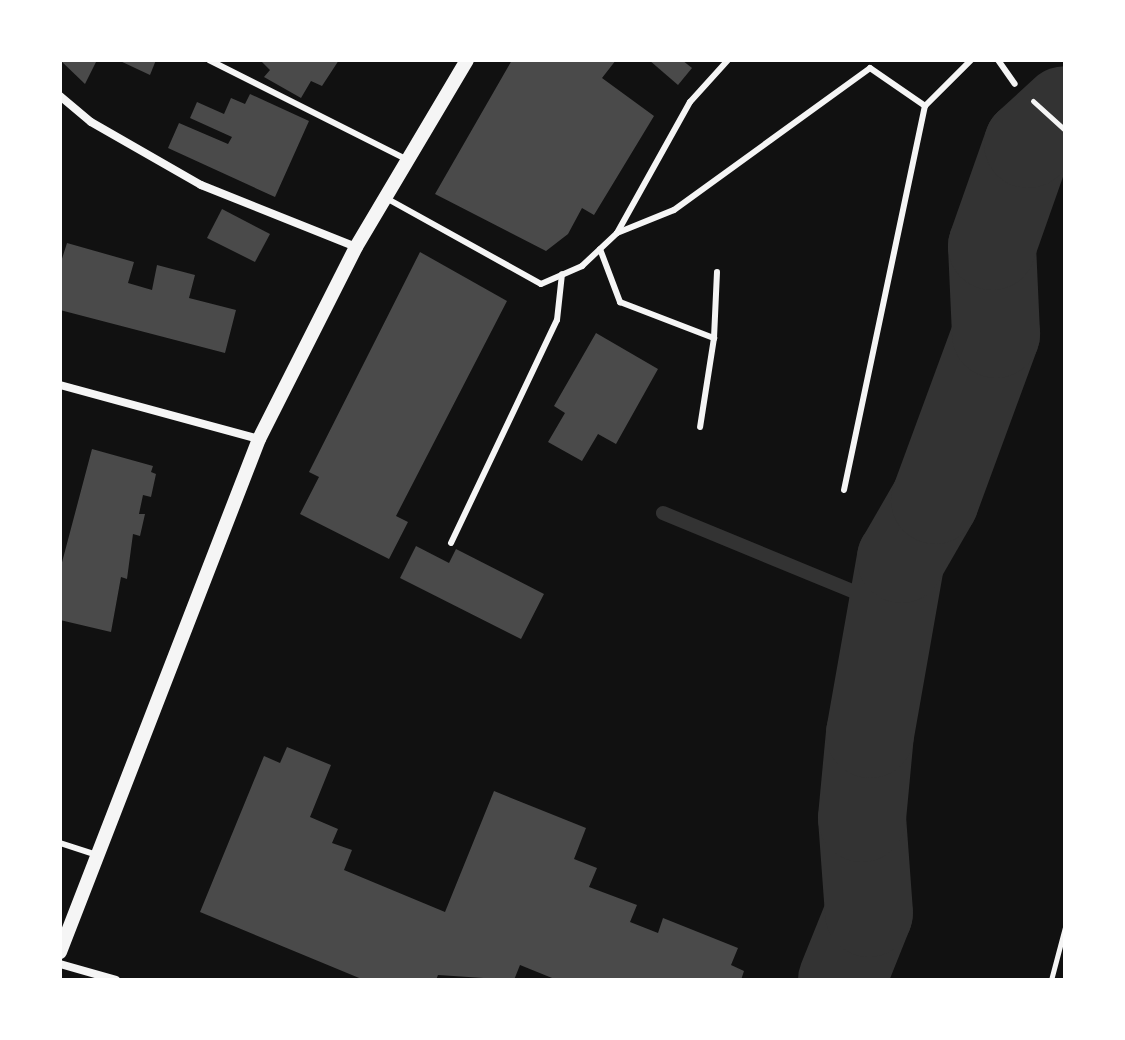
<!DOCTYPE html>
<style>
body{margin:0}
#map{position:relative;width:1125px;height:1040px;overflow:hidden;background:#111;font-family:Commissioner,sans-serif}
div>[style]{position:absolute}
.stream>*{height:14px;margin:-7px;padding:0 7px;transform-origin:7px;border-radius:7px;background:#333}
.river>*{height:88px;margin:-44px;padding:0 44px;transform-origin:44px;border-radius:44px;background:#333}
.building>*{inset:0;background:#4a4a4a}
.path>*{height:5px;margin:-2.5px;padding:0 2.5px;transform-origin:2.5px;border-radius:2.5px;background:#f5f5f5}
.service>*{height:6px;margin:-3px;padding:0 3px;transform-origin:3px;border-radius:3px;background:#f5f5f5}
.minor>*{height:8px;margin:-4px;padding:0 4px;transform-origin:4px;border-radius:4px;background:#f5f5f5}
.tertiary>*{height:14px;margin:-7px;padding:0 7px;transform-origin:7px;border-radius:7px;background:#f5f5f5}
span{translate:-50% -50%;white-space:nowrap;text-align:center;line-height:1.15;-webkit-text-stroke:8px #fff;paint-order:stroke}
.frame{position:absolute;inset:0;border:62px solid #fff;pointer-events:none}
</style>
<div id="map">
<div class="stream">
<i style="left:663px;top:513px;width:249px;rotate:22.4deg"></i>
</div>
<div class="river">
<i style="left:842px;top:980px;width:72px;rotate:-68.1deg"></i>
<i style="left:869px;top:913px;width:95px;rotate:-94.2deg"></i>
<i style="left:862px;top:818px;width:84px;rotate:-84.6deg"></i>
<i style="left:870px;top:734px;width:178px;rotate:-80deg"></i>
<i style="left:901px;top:559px;width:68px;rotate:-60deg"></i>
<i style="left:935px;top:500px;width:177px;rotate:-69.8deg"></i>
<i style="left:996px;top:334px;width:88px;rotate:-92.6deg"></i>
<i style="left:992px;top:246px;width:108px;rotate:-70.6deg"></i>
<i style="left:1028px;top:144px;width:50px;rotate:-42.6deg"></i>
</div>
<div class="building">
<i style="clip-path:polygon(60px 60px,97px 60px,85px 84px)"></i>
<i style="clip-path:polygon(118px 60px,156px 60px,150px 75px)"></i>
<i style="clip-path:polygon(260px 60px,339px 60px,322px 86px,311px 81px,301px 98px,264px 77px,270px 70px)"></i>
<i style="clip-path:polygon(512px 60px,616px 60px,602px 78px,654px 116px,594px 215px,582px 208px,568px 234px,546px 251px,435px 194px)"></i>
<i style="clip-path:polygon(649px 60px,682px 60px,692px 68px,678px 85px)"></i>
<i style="clip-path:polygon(250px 94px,309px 121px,275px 197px,168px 148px,179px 123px,228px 144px,232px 137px,190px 118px,197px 102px,224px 114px,231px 98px,245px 104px)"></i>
<i style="clip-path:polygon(222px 209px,270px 234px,255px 262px,207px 238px)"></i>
<i style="clip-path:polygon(67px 243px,134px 262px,128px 283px,152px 290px,157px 265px,195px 275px,189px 298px,236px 310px,225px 353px,60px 310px,60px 265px)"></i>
<i style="clip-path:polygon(420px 252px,507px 301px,396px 516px,408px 522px,389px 559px,300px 514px,319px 477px,309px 472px)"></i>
<i style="clip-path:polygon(596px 333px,658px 369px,616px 444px,598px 434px,582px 461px,548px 442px,565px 413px,554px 406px)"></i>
<i style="clip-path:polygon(92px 449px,153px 466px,151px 472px,156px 474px,151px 497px,143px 495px,139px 514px,145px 514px,140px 536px,133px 534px,127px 579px,121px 577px,111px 632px,60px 620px,60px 570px)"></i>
<i style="clip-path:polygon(416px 546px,449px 563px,456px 549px,544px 594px,521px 639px,400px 578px)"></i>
<i style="clip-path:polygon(287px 747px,331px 765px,310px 817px,338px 829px,332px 843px,352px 850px,344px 870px,445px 912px,494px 791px,586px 828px,574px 859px,597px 868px,589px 887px,637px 905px,630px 922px,658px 933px,663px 918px,738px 948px,731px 965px,744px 971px,741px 980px,557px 980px,520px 965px,514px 980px,438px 975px,436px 980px,364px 980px,200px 912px,264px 756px,280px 763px)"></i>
</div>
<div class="path">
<i style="left:1033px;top:101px;width:43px;rotate:42.2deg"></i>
<i style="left:1051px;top:980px;width:55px;rotate:-75.2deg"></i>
</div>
<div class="service">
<i style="left:209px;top:60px;width:220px;rotate:26.7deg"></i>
<i style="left:998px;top:60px;width:29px;rotate:55deg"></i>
<i style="left:386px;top:198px;width:177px;rotate:29deg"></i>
<i style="left:541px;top:284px;width:45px;rotate:-23.7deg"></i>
<i style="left:582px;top:266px;width:48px;rotate:-43.3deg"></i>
<i style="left:617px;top:233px;width:150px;rotate:-60.9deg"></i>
<i style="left:690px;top:102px;width:57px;rotate:-47.9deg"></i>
<i style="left:617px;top:233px;width:61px;rotate:-22deg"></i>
<i style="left:674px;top:210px;width:242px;rotate:-35.9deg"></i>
<i style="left:870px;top:68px;width:67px;rotate:34.6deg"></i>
<i style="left:925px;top:106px;width:65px;rotate:-45deg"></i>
<i style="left:600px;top:249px;width:57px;rotate:69.3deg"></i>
<i style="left:620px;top:302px;width:101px;rotate:21deg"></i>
<i style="left:714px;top:338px;width:90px;rotate:98.9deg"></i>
<i style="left:714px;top:338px;width:66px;rotate:-87.4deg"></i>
<i style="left:844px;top:490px;width:392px;rotate:-78.1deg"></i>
<i style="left:451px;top:543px;width:247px;rotate:-64.6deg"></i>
<i style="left:557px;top:320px;width:46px;rotate:-83.8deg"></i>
<i style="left:60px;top:843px;width:36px;rotate:18deg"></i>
</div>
<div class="minor">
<i style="left:60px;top:96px;width:40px;rotate:40deg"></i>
<i style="left:91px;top:122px;width:127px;rotate:29.8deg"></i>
<i style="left:201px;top:185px;width:167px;rotate:21.8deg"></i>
<i style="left:60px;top:385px;width:206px;rotate:15.2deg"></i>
<i style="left:60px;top:964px;width:58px;rotate:15.9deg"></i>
</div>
<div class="tertiary">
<i style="left:60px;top:952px;width:550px;rotate:-68.8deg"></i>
<i style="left:259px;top:439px;width:215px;rotate:-63.2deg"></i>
<i style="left:356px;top:247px;width:217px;rotate:-59.3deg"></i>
</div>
<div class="frame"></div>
</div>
